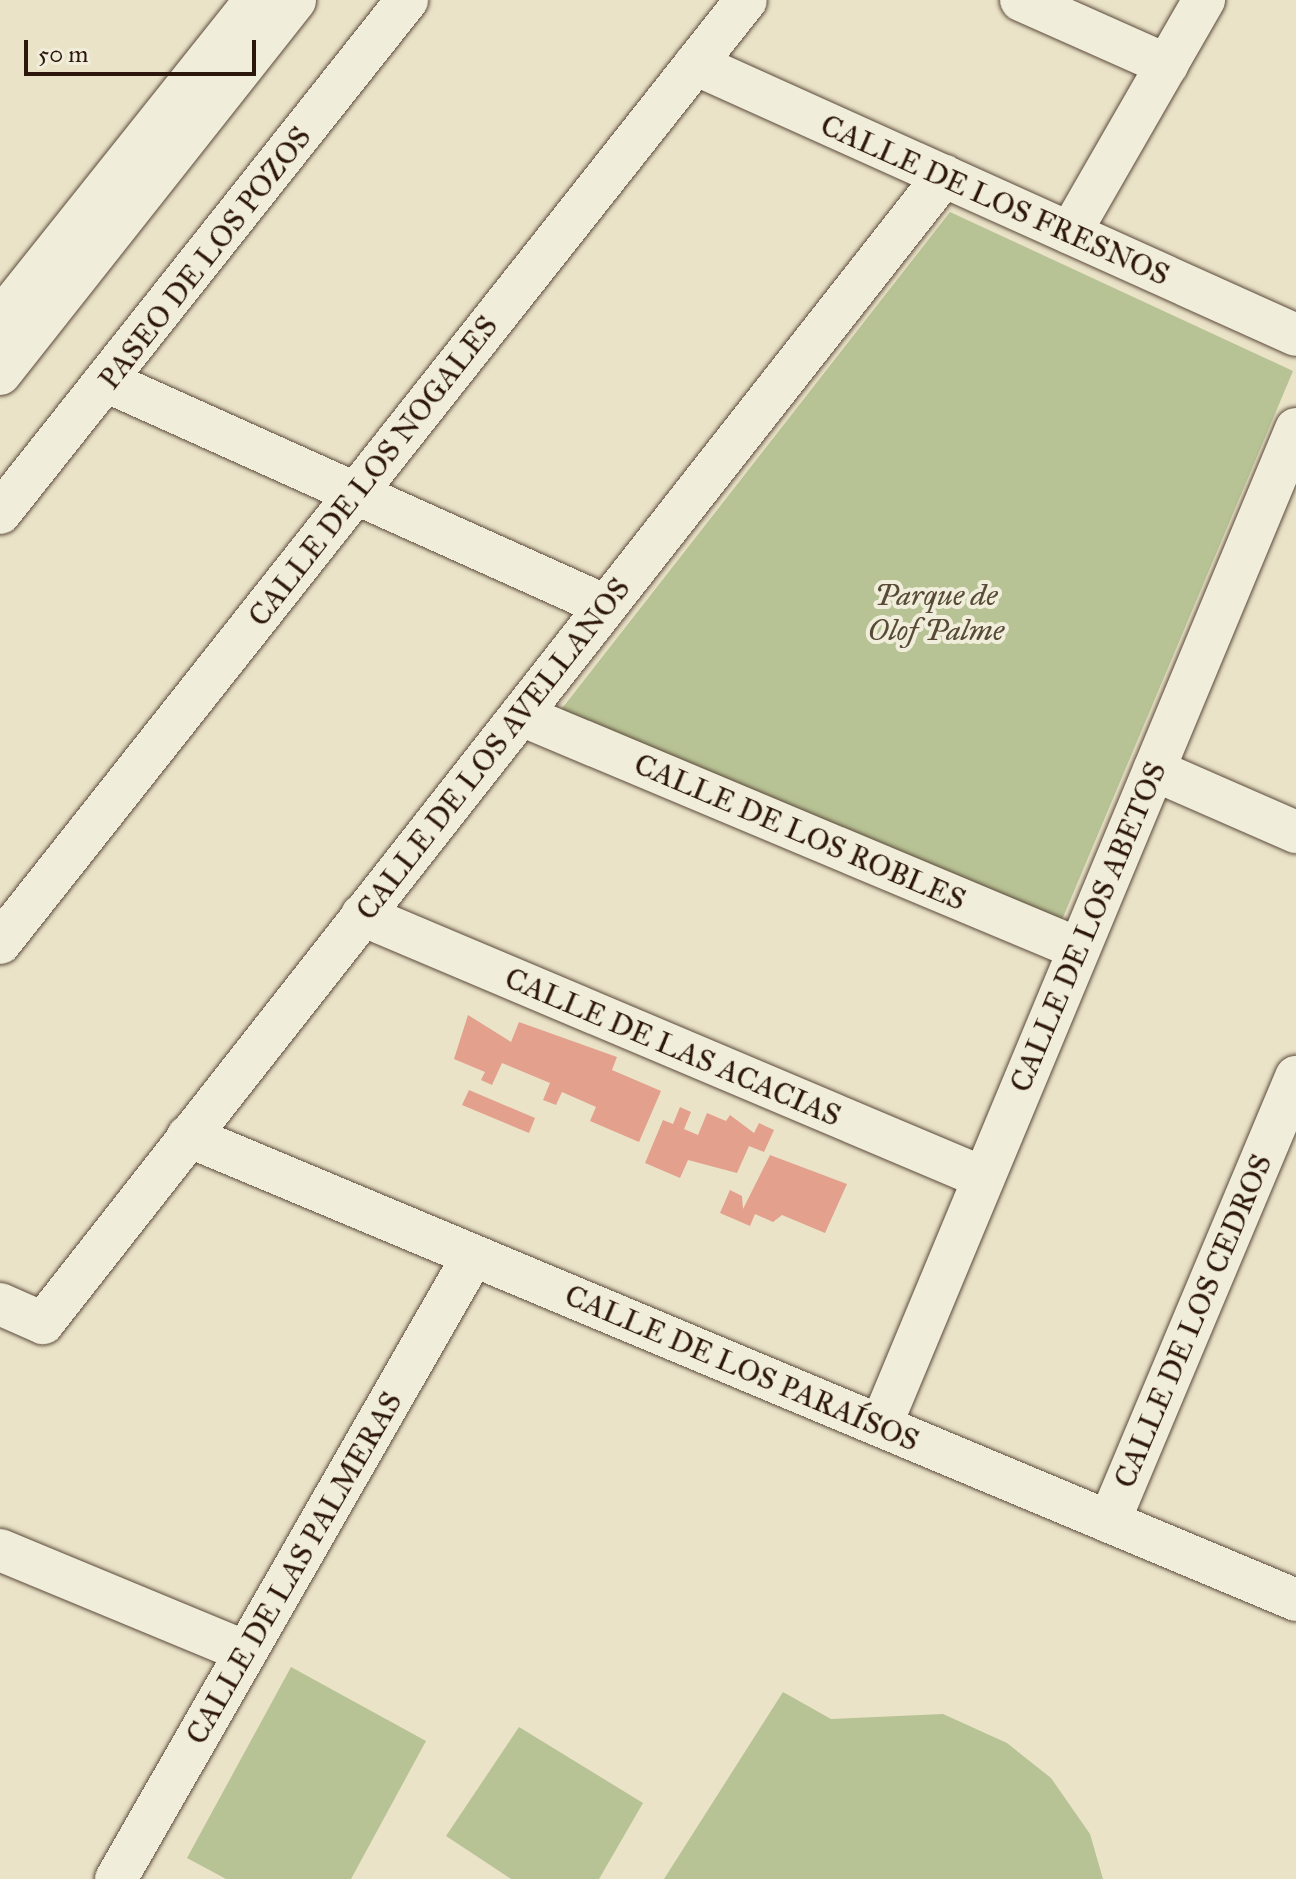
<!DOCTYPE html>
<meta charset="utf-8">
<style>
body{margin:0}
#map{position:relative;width:1296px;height:1879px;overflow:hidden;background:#eae3c8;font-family:"IM FELL Great Primer",serif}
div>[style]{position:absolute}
.green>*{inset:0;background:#b8c395}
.building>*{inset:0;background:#e3a08c}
.roads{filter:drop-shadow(0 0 2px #5c4a3b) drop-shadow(0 0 2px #5c4a3b)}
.minor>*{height:42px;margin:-21px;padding:0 21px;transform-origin:21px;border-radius:21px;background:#f1eddb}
span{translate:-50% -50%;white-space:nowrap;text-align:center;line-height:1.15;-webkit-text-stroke:8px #f1eddb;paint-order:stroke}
.street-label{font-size:30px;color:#2d170c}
.park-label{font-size:30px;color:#574b35;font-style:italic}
.scale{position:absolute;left:24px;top:40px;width:232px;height:36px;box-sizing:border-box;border:4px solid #2d170c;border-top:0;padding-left:10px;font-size:24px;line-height:28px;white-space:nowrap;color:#2d170c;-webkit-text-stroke:6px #f1eddb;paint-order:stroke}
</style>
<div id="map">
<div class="green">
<i style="clip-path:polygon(950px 212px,1293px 371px,1061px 922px,560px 711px)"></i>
<i style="clip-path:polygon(291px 1667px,426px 1741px,351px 1879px,226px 1879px,187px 1858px)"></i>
<i style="clip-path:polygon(783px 1692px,831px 1719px,943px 1714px,1007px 1743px,1051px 1778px,1090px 1834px,1103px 1879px,664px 1879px)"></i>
<i style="clip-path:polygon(519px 1727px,643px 1803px,599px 1879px,511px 1879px,446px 1836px)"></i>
</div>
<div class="building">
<i style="clip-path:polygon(468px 1015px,511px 1042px,519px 1022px,617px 1057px,612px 1070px,661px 1091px,639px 1142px,590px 1121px,596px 1107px,562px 1092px,556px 1105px,543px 1100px,550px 1083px,502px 1063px,492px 1085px,481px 1080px,485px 1072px,454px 1059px)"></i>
<i style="clip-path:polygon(469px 1090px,535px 1118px,529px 1133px,462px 1105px)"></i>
<i style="clip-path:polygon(680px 1107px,691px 1112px,684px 1129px,698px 1135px,707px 1113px,726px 1121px,730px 1115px,754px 1133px,759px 1123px,774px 1130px,764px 1152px,749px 1146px,737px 1173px,688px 1160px,680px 1178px,645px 1163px,663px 1120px,673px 1124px)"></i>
<i style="clip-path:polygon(770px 1155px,847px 1184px,825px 1233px,782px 1215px,773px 1222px,755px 1214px,750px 1226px,720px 1213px,730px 1190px,742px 1196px,743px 1209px)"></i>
</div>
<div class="roads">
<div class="minor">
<i style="left:1021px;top:0;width:160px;rotate:24deg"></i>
<i style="left:695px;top:64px;width:659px;rotate:24.27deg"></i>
<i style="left:1070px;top:233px;width:269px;rotate:-60.1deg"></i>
<i style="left:0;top:320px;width:409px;rotate:-51.4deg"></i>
<i style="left:0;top:374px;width:476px;rotate:-51.7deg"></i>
<i style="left:108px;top:382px;width:546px;rotate:24.22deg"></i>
<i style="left:0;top:513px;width:655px;rotate:-51.57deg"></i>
<i style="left:521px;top:715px;width:605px;rotate:22.75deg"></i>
<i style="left:1154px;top:770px;width:155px;rotate:23.6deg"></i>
<i style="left:362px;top:915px;width:675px;rotate:22.92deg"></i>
<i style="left:0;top:943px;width:1202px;rotate:-51.65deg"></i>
<i style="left:188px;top:1136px;width:1201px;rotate:22.72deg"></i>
<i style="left:0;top:1304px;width:47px;rotate:23.8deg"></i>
<i style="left:43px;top:1323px;width:1459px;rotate:-51.85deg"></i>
<i style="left:881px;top:1425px;width:1079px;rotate:-67.38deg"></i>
<i style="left:1109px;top:1522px;width:483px;rotate:-67.2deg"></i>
<i style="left:0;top:1550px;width:266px;rotate:22.5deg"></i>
<i style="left:116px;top:1879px;width:718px;rotate:-60.19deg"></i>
</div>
</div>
<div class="street-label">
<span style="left:995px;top:200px;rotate:24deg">CALLE DE LOS FRESNOS</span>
<span style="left:205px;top:258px;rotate:-52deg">PASEO DE LOS POZOS</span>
<span style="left:373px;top:471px;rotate:-52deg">CALLE DE LOS NOGALES</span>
<span style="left:493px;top:749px;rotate:-52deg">CALLE DE LOS AVELLANOS</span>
<span style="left:800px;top:832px;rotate:23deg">CALLE DE LOS ROBLES</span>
<span style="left:1088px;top:927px;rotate:-67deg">CALLE DE LOS ABETOS</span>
<span style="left:673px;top:1047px;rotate:23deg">CALLE DE LAS ACACIAS</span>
<span style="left:1193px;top:1321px;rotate:-67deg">CALLE DE LOS CEDROS</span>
<span style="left:742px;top:1368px;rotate:23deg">CALLE DE LOS PARAÍSOS</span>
<span style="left:294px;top:1568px;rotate:-60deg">CALLE DE LAS PALMERAS</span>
</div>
<div class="park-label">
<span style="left:936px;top:612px">Parque de<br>Olof Palme</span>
</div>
<div class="scale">50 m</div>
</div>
